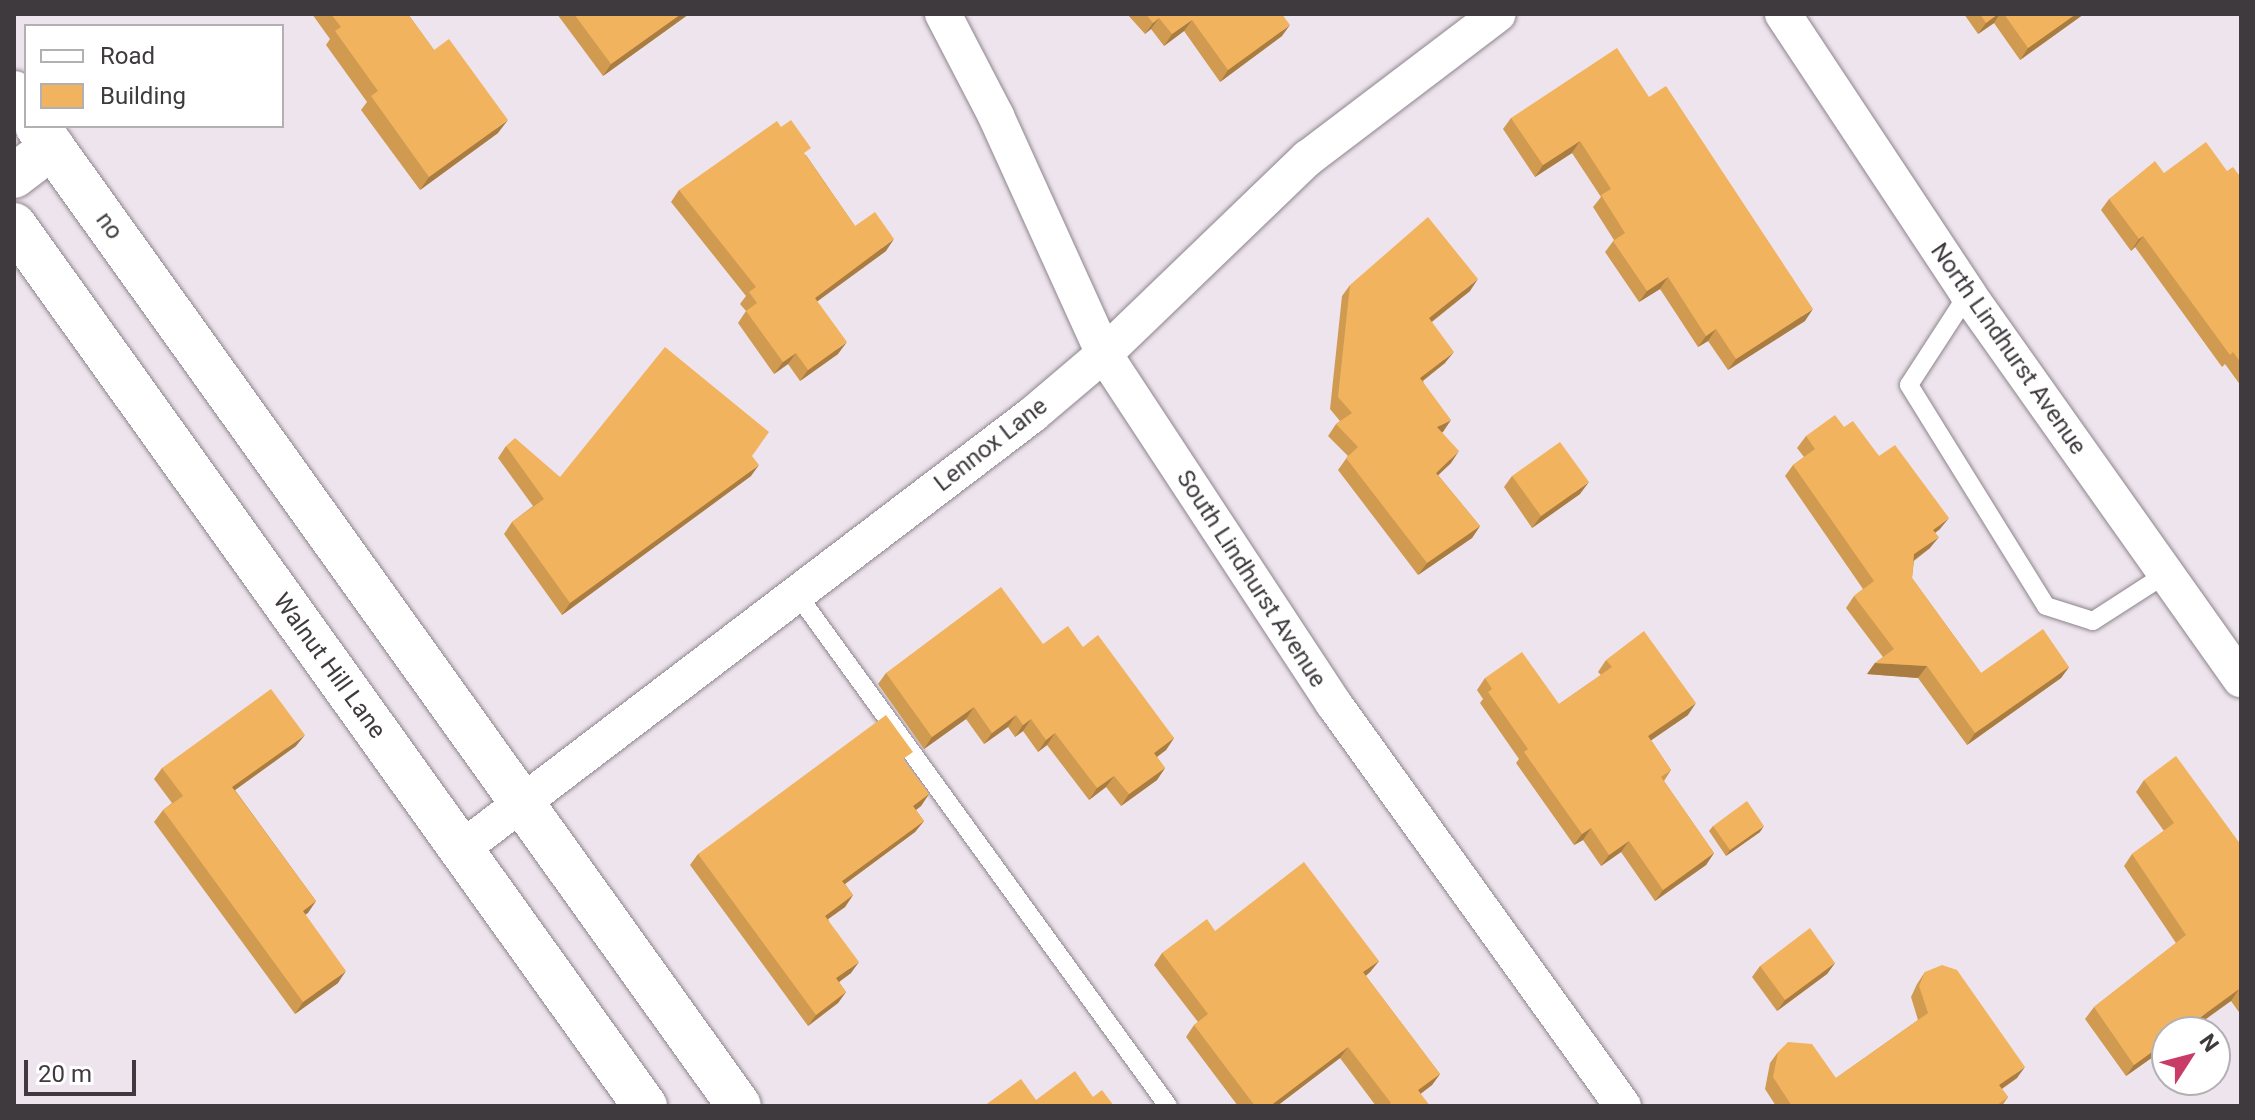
<!DOCTYPE html>
<style>
body{margin:0}
#map{position:relative;width:2255px;height:1120px;overflow:hidden;background:#eee4ed;font-family:Roboto,sans-serif}
div>[style]{position:absolute}
.roads{filter:drop-shadow(0 0 2px #8d848c) drop-shadow(0 0 2px #8d848c)}
.lane>*{height:18px;margin:-9px;padding:0 9px;transform-origin:9px;border-radius:9px;background:#fff}
.street>*{height:36px;margin:-18px;padding:0 18px;transform-origin:18px;border-radius:18px;background:#fff}
.secondary>*{height:44px;margin:-22px;padding:0 22px;transform-origin:22px;border-radius:22px;background:#fff}
.wall>*{inset:0;background:#d09a51}
.shaded-wall>*{inset:0;background:#a97d42}
.building>*{inset:0;background:#f2b35e}
span{translate:-50% -50%;white-space:nowrap;text-align:center;line-height:1.15;-webkit-text-stroke:7px #fff;paint-order:stroke}
.street-label{font-size:24px;color:#3e3a3e}
.frame{position:absolute;inset:0;border:16px solid #3e3a3e;pointer-events:none}
.legend{position:absolute;left:24px;top:24px;width:260px;height:104px;box-sizing:border-box;background:#fff;border:2px solid #b2b0b2;margin:0;padding:10px 14px;list-style:none;font-size:24px;color:#3e3a3e}
.legend li{display:flex;align-items:center;gap:16px;height:40px}
.legend b{width:40px;border:2px solid #b2b0b2}
.north{position:absolute;left:2151px;top:1016px;width:80px;height:80px;box-sizing:border-box;background:#fff;border:2px solid #b2b0b2;border-radius:50%;rotate:54deg;font-size:22px;font-weight:700;line-height:32px;text-align:center;color:#3e3a3e}
.north::after{content:'';display:block;margin:auto;width:28px;height:36px;background:#ca3c68;clip-path:polygon(50% 0,100% 100%,50% 72%,0 100%)}
.scale{position:absolute;left:24px;top:1060px;width:112px;height:36px;box-sizing:border-box;border:4px solid #3e3a3e;border-top:0;padding-left:10px;font-size:24px;line-height:28px;white-space:nowrap;color:#3e3a3e;-webkit-text-stroke:6px #fff;paint-order:stroke}
</style>
<div id="map">
<div class="roads">
<div class="lane">
<i style="left:1968px;top:294px;width:108px;rotate:123deg"></i>
<i style="left:1909px;top:385px;width:260px;rotate:58.2deg"></i>
<i style="left:2046px;top:606px;width:49px;rotate:17.7deg"></i>
<i style="left:2093px;top:621px;width:87px;rotate:-32.8deg"></i>
<i style="left:797px;top:594px;width:632px;rotate:54.07deg"></i>
</div>
<div class="street">
<i style="left:943px;top:14px;width:115px;rotate:62.5deg"></i>
<i style="left:996px;top:116px;width:261px;rotate:65.6deg"></i>
<i style="left:1104px;top:354px;width:419px;rotate:56.7deg"></i>
<i style="left:1334px;top:704px;width:495px;rotate:54.3deg"></i>
<i style="left:1783px;top:14px;width:336px;rotate:56.5deg"></i>
<i style="left:1968px;top:294px;width:472px;rotate:54.7deg"></i>
<i style="left:460px;top:850px;width:719px;rotate:-37.25deg"></i>
<i style="left:1032px;top:415px;width:94px;rotate:-40.3deg"></i>
<i style="left:1104px;top:354px;width:283px;rotate:-43.9deg"></i>
<i style="left:1308px;top:158px;width:238px;rotate:-37.2deg"></i>
</div>
<div class="secondary">
<i style="left:14px;top:93px;width:21px;rotate:55deg"></i>
<i style="left:37px;top:126px;width:1205px;rotate:54.38deg"></i>
<i style="left:14px;top:176px;width:48px;rotate:-37.3deg"></i>
<i style="left:14px;top:225px;width:1084px;rotate:54.39deg"></i>
</div>
</div>
<div class="wall">
<i style="clip-path:polygon(312px 14px,408px 14px,434px 50px,498px 133px,420px 190px,361px 110px,367px 102px,326px 45px,330px 39px)"></i>
<i style="clip-path:polygon(557px 14px,689px 14px,603px 76px)"></i>
<i style="clip-path:polygon(1127px 14px,1285px 14px,1283px 15px,1282px 36px,1220px 82px,1184px 31px,1164px 46px,1151px 29px,1145px 34px)"></i>
<i style="clip-path:polygon(1964px 14px,2084px 14px,2020px 60px,1994px 23px,1978px 34px)"></i>
<i style="clip-path:polygon(1649px 97px,1805px 321px,1728px 370px,1708px 341px,1698px 347px,1660px 289px,1639px 302px,1605px 252px,1614px 240px,1593px 207px,1601px 197px,1572px 153px,1535px 177px,1503px 129px,1511px 118px)"></i>
<i style="clip-path:polygon(806px 155px,855px 226px,886px 251px,817px 301px,838px 354px,800px 381px,788px 364px,774px 374px,738px 323px,746px 311px,740px 304px,746px 296px,671px 202px,679px 190px)"></i>
<i style="clip-path:polygon(2227px 171px,2239px 175px,2241px 173px,2241px 386px,2225px 364px,2222px 367px,2135px 247px,2131px 251px,2101px 210px,2109px 199px,2164px 173px)"></i>
<i style="clip-path:polygon(1350px 285px,1470px 291px,1432px 322px,1445px 363px,1423px 381px,1443px 432px,1442px 432px,1451px 463px,1438px 475px,1480px 526px,1472px 538px,1418px 575px,1338px 470px,1348px 456px,1328px 436px,1336px 424px,1340px 421px,1330px 409px,1342px 296px)"></i>
<i style="clip-path:polygon(1844px 427px,1879px 456px,1940px 529px,1935px 533px,1930px 548px,1914px 561px,1912px 578px,1981px 673px,2069px 667px,2061px 678px,1967px 745px,1918px 678px,1867px 674px,1875px 663px,1883px 657px,1846px 608px,1854px 596px,1863px 589px,1785px 476px,1793px 465px,1804px 457px,1797px 448px,1806px 436px)"></i>
<i style="clip-path:polygon(506px 446px,560px 477px,752px 456px,751px 476px,562px 615px,504px 534px,512px 522px,533px 506px,498px 458px)"></i>
<i style="clip-path:polygon(1512px 476px,1580px 494px,1532px 528px,1504px 487px)"></i>
<i style="clip-path:polygon(1043px 644px,1083px 647px,1174px 738px,1166px 750px,1157px 757px,1165px 768px,1157px 780px,1121px 806px,1106px 787px,1089px 800px,1047px 745px,1038px 752px,1023px 731px,1015px 737px,1008px 727px,984px 744px,966px 719px,924px 749px,878px 684px,886px 673px)"></i>
<i style="clip-path:polygon(1606px 660px,1688px 715px,1651px 740px,1671px 770px,1664px 781px,1714px 853px,1706px 865px,1655px 901px,1621px 852px,1601px 866px,1583px 840px,1574px 845px,1516px 763px,1519px 759px,1480px 703px,1483px 699px,1477px 690px,1485px 678px,1559px 704px,1601px 675px,1598px 672px)"></i>
<i style="clip-path:polygon(296px 746px,235px 790px,316px 901px,305px 915px,338px 983px,295px 1014px,154px 822px,163px 810px,172px 803px,154px 779px,162px 768px)"></i>
<i style="clip-path:polygon(905px 762px,929px 794px,921px 806px,916px 810px,924px 821px,915px 832px,845px 884px,853px 895px,845px 907px,828px 919px,851px 973px,839px 982px,846px 992px,838px 1003px,808px 1026px,690px 865px,698px 854px)"></i>
<i style="clip-path:polygon(2144px 780px,2241px 845px,2241px 1015px,2231px 1001px,2167px 1032px,2167px 1047px,2126px 1076px,2085px 1019px,2094px 1007px,2176px 943px,2124px 866px,2132px 854px,2164px 831px,2136px 792px)"></i>
<i style="clip-path:polygon(1713px 826px,1760px 832px,1726px 856px,1709px 831px)"></i>
<i style="clip-path:polygon(1215px 931px,1379px 961px,1370px 972px,1366px 976px,1440px 1074px,1432px 1085px,1420px 1094px,1430px 1106px,1376px 1106px,1340px 1058px,1277px 1106px,1238px 1106px,1186px 1037px,1194px 1025px,1198px 1022px,1154px 965px,1162px 953px)"></i>
<i style="clip-path:polygon(1835px 963px,1827px 974px,1777px 1011px,1752px 977px,1760px 966px)"></i>
<i style="clip-path:polygon(1925px 972px,2017px 1078px,2002px 1089px,2008px 1097px,2002px 1106px,1776px 1106px,1765px 1089px,1770px 1063px,1778px 1052px,1836px 1078px,1918px 1020px,1911px 997px,1917px 984px)"></i>
</div>
<div class="shaded-wall">
<i style="clip-path:polygon(681px 14px,689px 14px,603px 76px,611px 64px)"></i>
<i style="clip-path:polygon(1998px 14px,2000px 14px,1994px 23px,1978px 34px,1986px 23px)"></i>
<i style="clip-path:polygon(2076px 14px,2084px 14px,2020px 60px,2028px 48px)"></i>
<i style="clip-path:polygon(1159px 18px,1151px 29px,1145px 34px,1153px 23px)"></i>
<i style="clip-path:polygon(1192px 20px,1184px 31px,1164px 46px,1172px 34px)"></i>
<i style="clip-path:polygon(1290px 25px,1282px 36px,1220px 82px,1228px 70px)"></i>
<i style="clip-path:polygon(508px 120px,498px 133px,420px 190px,429px 177px)"></i>
<i style="clip-path:polygon(1580px 141px,1572px 153px,1535px 177px,1543px 165px)"></i>
<i style="clip-path:polygon(2143px 236px,2135px 247px,2131px 251px,2139px 239px)"></i>
<i style="clip-path:polygon(894px 239px,886px 251px,807px 309px,815px 298px)"></i>
<i style="clip-path:polygon(1668px 277px,1660px 289px,1639px 302px,1647px 291px)"></i>
<i style="clip-path:polygon(1478px 279px,1470px 291px,1421px 330px,1429px 318px)"></i>
<i style="clip-path:polygon(1813px 309px,1805px 321px,1728px 370px,1736px 359px)"></i>
<i style="clip-path:polygon(1716px 329px,1708px 341px,1698px 347px,1706px 336px)"></i>
<i style="clip-path:polygon(847px 342px,838px 354px,800px 381px,808px 370px)"></i>
<i style="clip-path:polygon(1454px 352px,1445px 363px,1412px 389px,1420px 378px)"></i>
<i style="clip-path:polygon(796px 353px,788px 364px,774px 374px,783px 362px)"></i>
<i style="clip-path:polygon(1451px 420px,1443px 432px,1429px 439px,1437px 427px)"></i>
<i style="clip-path:polygon(1459px 451px,1451px 463px,1428px 485px,1436px 473px)"></i>
<i style="clip-path:polygon(759px 465px,751px 476px,562px 615px,570px 603px)"></i>
<i style="clip-path:polygon(1589px 482px,1580px 494px,1532px 528px,1541px 516px)"></i>
<i style="clip-path:polygon(1949px 518px,1940px 529px,1924px 541px,1933px 530px)"></i>
<i style="clip-path:polygon(1480px 526px,1472px 538px,1418px 575px,1427px 563px)"></i>
<i style="clip-path:polygon(1939px 537px,1930px 548px,1906px 566px,1914px 554px)"></i>
<i style="clip-path:polygon(1875px 663px,1927px 666px,1918px 678px,1867px 674px)"></i>
<i style="clip-path:polygon(2069px 667px,2061px 678px,1967px 745px,1975px 733px)"></i>
<i style="clip-path:polygon(1696px 703px,1688px 715px,1640px 748px,1648px 736px)"></i>
<i style="clip-path:polygon(974px 707px,966px 719px,924px 749px,932px 737px)"></i>
<i style="clip-path:polygon(1016px 715px,1008px 727px,984px 744px,992px 733px)"></i>
<i style="clip-path:polygon(1031px 719px,1023px 731px,1015px 737px,1023px 725px)"></i>
<i style="clip-path:polygon(1055px 733px,1047px 745px,1038px 752px,1046px 740px)"></i>
<i style="clip-path:polygon(305px 735px,296px 746px,224px 798px,232px 787px)"></i>
<i style="clip-path:polygon(1174px 738px,1166px 750px,1146px 765px,1154px 753px)"></i>
<i style="clip-path:polygon(1165px 768px,1157px 780px,1121px 806px,1129px 794px)"></i>
<i style="clip-path:polygon(1114px 776px,1106px 787px,1089px 800px,1097px 788px)"></i>
<i style="clip-path:polygon(929px 794px,921px 806px,905px 818px,913px 806px)"></i>
<i style="clip-path:polygon(924px 821px,915px 832px,834px 892px,842px 881px)"></i>
<i style="clip-path:polygon(1764px 826px,1760px 832px,1726px 856px,1730px 850px)"></i>
<i style="clip-path:polygon(1591px 828px,1583px 840px,1574px 845px,1582px 834px)"></i>
<i style="clip-path:polygon(1629px 841px,1621px 852px,1601px 866px,1609px 855px)"></i>
<i style="clip-path:polygon(1714px 853px,1706px 865px,1655px 901px,1663px 890px)"></i>
<i style="clip-path:polygon(853px 895px,845px 907px,817px 927px,825px 916px)"></i>
<i style="clip-path:polygon(316px 901px,308px 913px,294px 922px,303px 911px)"></i>
<i style="clip-path:polygon(1379px 961px,1370px 972px,1355px 984px,1363px 972px)"></i>
<i style="clip-path:polygon(859px 962px,851px 973px,828px 990px,836px 978px)"></i>
<i style="clip-path:polygon(1835px 963px,1827px 974px,1777px 1011px,1785px 1000px)"></i>
<i style="clip-path:polygon(346px 971px,338px 983px,295px 1014px,303px 1002px)"></i>
<i style="clip-path:polygon(2239px 989px,2231px 1001px,2188px 1032px,2180px 1032px)"></i>
<i style="clip-path:polygon(846px 992px,838px 1003px,808px 1026px,816px 1015px)"></i>
<i style="clip-path:polygon(2167px 1041px,2167px 1047px,2126px 1076px,2134px 1065px)"></i>
<i style="clip-path:polygon(1348px 1047px,1340px 1058px,1277px 1106px,1270px 1106px)"></i>
<i style="clip-path:polygon(2025px 1067px,2017px 1078px,1991px 1096px,1999px 1085px)"></i>
<i style="clip-path:polygon(1440px 1074px,1432px 1085px,1410px 1102px,1418px 1090px)"></i>
</div>
<div class="building">
<i style="clip-path:polygon(331px 14px,408px 14px,434px 50px,449px 39px,508px 120px,429px 177px,371px 96px,378px 91px,335px 31px,341px 27px)"></i>
<i style="clip-path:polygon(574px 14px,681px 14px,611px 64px)"></i>
<i style="clip-path:polygon(1146px 14px,1282px 14px,1290px 25px,1228px 70px,1192px 20px,1172px 34px,1159px 18px,1153px 23px)"></i>
<i style="clip-path:polygon(1980px 14px,1998px 14px,1986px 23px)"></i>
<i style="clip-path:polygon(2004px 14px,2076px 14px,2028px 48px)"></i>
<i style="clip-path:polygon(1617px 48px,1649px 97px,1666px 86px,1813px 309px,1736px 359px,1716px 329px,1706px 336px,1668px 277px,1647px 291px,1613px 241px,1625px 233px,1601px 195px,1611px 189px,1580px 141px,1543px 165px,1511px 118px)"></i>
<i style="clip-path:polygon(791px 120px,811px 148px,804px 153px,855px 226px,875px 212px,894px 239px,815px 298px,847px 342px,808px 370px,796px 353px,783px 362px,746px 311px,757px 303px,749px 292px,756px 287px,679px 190px,777px 121px,781px 127px)"></i>
<i style="clip-path:polygon(2206px 142px,2227px 171px,2233px 167px,2239px 175px,2241px 173px,2241px 363px,2233px 352px,2230px 355px,2143px 236px,2139px 239px,2109px 199px,2155px 161px,2164px 173px)"></i>
<i style="clip-path:polygon(1428px 217px,1478px 279px,1429px 318px,1454px 352px,1420px 378px,1451px 420px,1437px 427px,1459px 451px,1436px 473px,1480px 526px,1427px 563px,1346px 458px,1358px 447px,1336px 424px,1352px 413px,1338px 397px,1350px 285px)"></i>
<i style="clip-path:polygon(665px 347px,769px 432px,752px 456px,759px 465px,570px 603px,512px 522px,544px 499px,506px 446px,515px 438px,560px 477px)"></i>
<i style="clip-path:polygon(1835px 415px,1844px 427px,1853px 421px,1879px 456px,1895px 445px,1949px 518px,1933px 530px,1939px 537px,1914px 554px,1912px 578px,1981px 673px,2043px 629px,2069px 667px,1975px 733px,1927px 666px,1875px 663px,1894px 649px,1854px 596px,1874px 581px,1793px 465px,1815px 449px,1806px 436px)"></i>
<i style="clip-path:polygon(1560px 442px,1589px 482px,1541px 516px,1512px 476px)"></i>
<i style="clip-path:polygon(1001px 587px,1043px 644px,1068px 626px,1083px 647px,1098px 635px,1174px 738px,1154px 753px,1165px 768px,1129px 794px,1114px 776px,1097px 788px,1055px 733px,1046px 740px,1031px 719px,1023px 725px,1016px 715px,992px 733px,974px 707px,932px 737px,886px 673px)"></i>
<i style="clip-path:polygon(1644px 631px,1696px 703px,1648px 736px,1671px 770px,1661px 777px,1714px 853px,1663px 890px,1629px 841px,1609px 855px,1591px 828px,1582px 834px,1524px 752px,1528px 749px,1488px 692px,1492px 689px,1485px 678px,1522px 652px,1559px 704px,1612px 667px,1606px 660px)"></i>
<i style="clip-path:polygon(271px 689px,305px 735px,232px 787px,316px 901px,303px 911px,346px 971px,303px 1002px,163px 810px,183px 796px,162px 768px)"></i>
<i style="clip-path:polygon(886px 715px,913px 752px,903px 759px,929px 794px,913px 806px,924px 821px,842px 881px,853px 895px,825px 916px,859px 962px,836px 978px,846px 992px,816px 1015px,698px 854px)"></i>
<i style="clip-path:polygon(2176px 756px,2241px 845px,2241px 992px,2239px 989px,2180px 1032px,2167px 1032px,2167px 1041px,2134px 1065px,2094px 1007px,2186px 935px,2132px 854px,2174px 823px,2144px 780px)"></i>
<i style="clip-path:polygon(1747px 801px,1764px 826px,1730px 850px,1713px 826px)"></i>
<i style="clip-path:polygon(1304px 862px,1379px 961px,1363px 972px,1440px 1074px,1418px 1090px,1430px 1106px,1387px 1106px,1391px 1103px,1348px 1047px,1270px 1106px,1255px 1106px,1194px 1025px,1208px 1014px,1162px 953px,1207px 919px,1215px 931px)"></i>
<i style="clip-path:polygon(1810px 928px,1835px 963px,1785px 1000px,1760px 966px)"></i>
<i style="clip-path:polygon(1942px 965px,1957px 970px,2025px 1067px,1999px 1085px,2008px 1097px,1996px 1106px,1792px 1106px,1773px 1077px,1778px 1052px,1788px 1042px,1812px 1044px,1836px 1078px,1928px 1013px,1919px 986px,1925px 972px)"></i>
<i style="clip-path:polygon(1075px 1071px,1093px 1097px,1102px 1090px,1114px 1106px,984px 1106px,1021px 1079px,1036px 1100px)"></i>
</div>
<div class="street-label">
<span style="left:109px;top:226px;rotate:54deg">no</span>
<span style="left:2008px;top:349px;rotate:55deg">North Lindhurst Avenue</span>
<span style="left:991px;top:445px;rotate:-38deg">Lennox Lane</span>
<span style="left:1251px;top:579px;rotate:57deg">South Lindhurst Avenue</span>
<span style="left:329px;top:666px;rotate:54deg">Walnut Hill Lane</span>
</div>
<div class="frame"></div>
<ul class="legend">
<li><b style="height:10px;background:#fff"></b>Road</li>
<li><b style="height:22px;background:#f2b35e"></b>Building</li>
</ul>
<div class="north">N</div>
<div class="scale">20 m</div>
</div>
